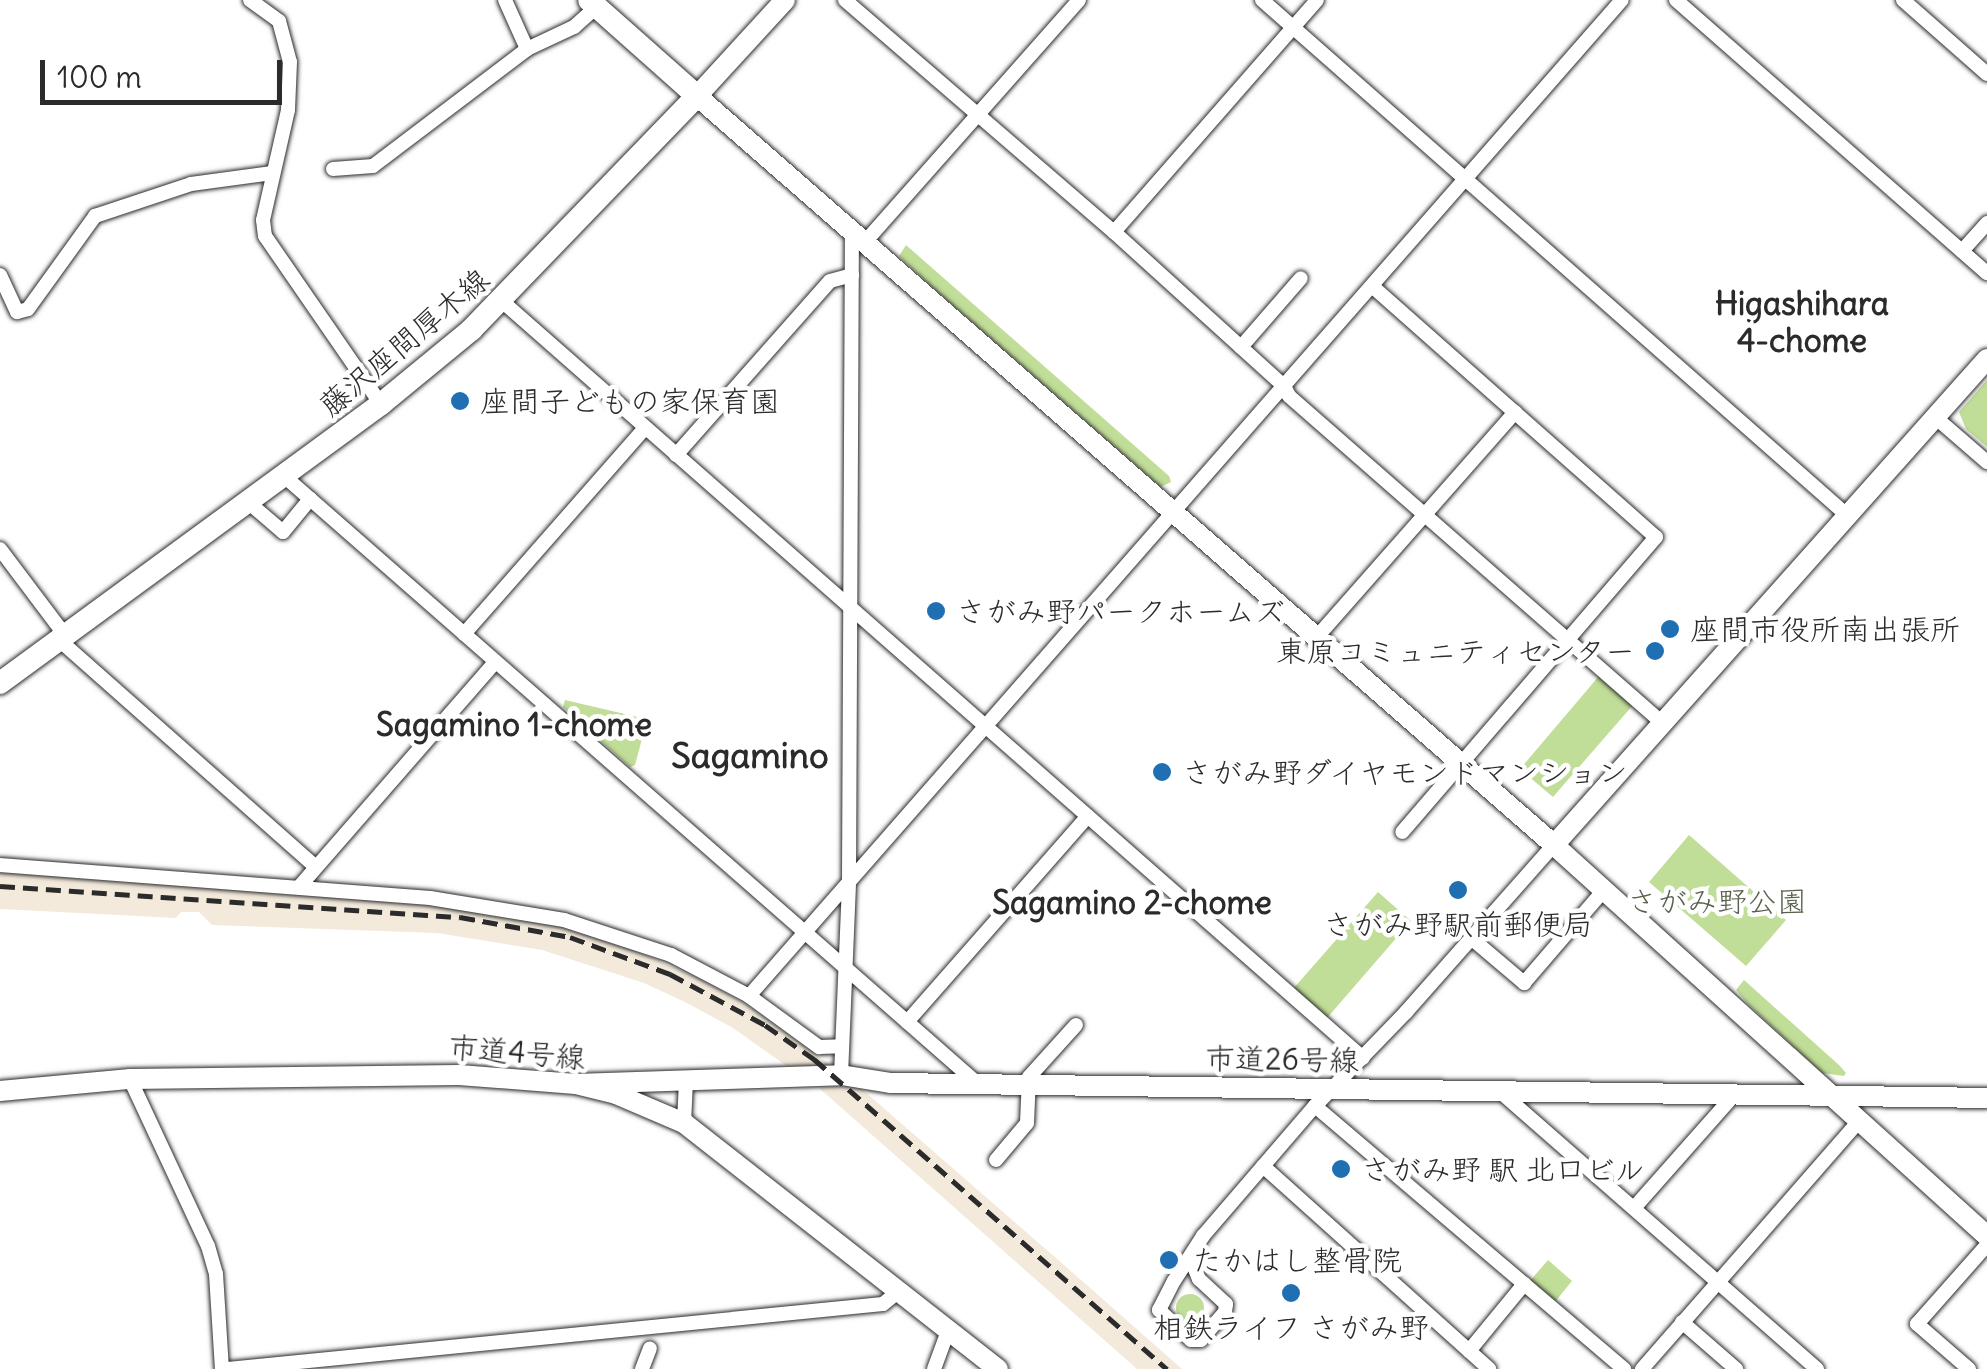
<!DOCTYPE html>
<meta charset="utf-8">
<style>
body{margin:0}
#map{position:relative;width:1987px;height:1369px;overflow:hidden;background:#fff;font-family:Delius,"Klee One",sans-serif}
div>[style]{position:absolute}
.built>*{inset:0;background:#f3eadc}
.green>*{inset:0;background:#c0de97}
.round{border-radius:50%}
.roads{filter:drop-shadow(0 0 2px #2b2b2b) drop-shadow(0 0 2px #2b2b2b)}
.street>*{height:14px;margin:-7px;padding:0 7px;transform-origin:7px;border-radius:7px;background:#fff}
.secondary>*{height:20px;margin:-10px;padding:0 10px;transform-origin:10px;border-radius:10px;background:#fff}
.primary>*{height:22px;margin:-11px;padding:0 11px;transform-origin:11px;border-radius:11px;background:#fff}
.rail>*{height:5px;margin-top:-2.5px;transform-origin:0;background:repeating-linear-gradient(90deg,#2b2b2b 0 15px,transparent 0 23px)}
.dots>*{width:28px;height:28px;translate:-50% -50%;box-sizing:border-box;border:5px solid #fff;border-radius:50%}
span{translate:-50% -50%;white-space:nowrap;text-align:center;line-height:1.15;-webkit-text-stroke:9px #fff;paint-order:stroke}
.street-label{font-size:30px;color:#2b2b2b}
.poi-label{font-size:30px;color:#2b2b2b}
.left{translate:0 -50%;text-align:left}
.right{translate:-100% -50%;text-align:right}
.park-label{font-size:30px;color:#58614b}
.neighbourhood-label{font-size:32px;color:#2b2b2b;font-weight:700}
.quarter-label{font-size:35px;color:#2b2b2b;font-weight:700}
.scale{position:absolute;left:40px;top:60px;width:242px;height:45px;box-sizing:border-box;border:5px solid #2b2b2b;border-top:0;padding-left:12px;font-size:30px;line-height:35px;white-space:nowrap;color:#2b2b2b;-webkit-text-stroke:8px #fff;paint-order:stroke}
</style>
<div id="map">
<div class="built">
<i style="clip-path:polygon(0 871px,375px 897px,549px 921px,604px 937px,698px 978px,747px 1005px,830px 1065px,791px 1069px,733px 1028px,685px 1002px,644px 983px,542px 950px,437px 933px,212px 925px,199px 912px,181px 912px,176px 918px,0 909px)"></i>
<i style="clip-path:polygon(856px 1084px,1080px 1279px,1182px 1369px,1137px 1369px,819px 1088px)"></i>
</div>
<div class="green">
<i style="clip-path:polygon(906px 245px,1169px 476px,1171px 482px,1161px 487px,932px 287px,899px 256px)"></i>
<i style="clip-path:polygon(1987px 380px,1987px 447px,1966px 429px,1959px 412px)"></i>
<i style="clip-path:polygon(1599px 676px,1633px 705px,1553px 797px,1520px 769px)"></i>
<i style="clip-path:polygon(565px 700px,642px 718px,646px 724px,635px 765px,630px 767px,563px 707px)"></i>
<i style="clip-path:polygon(1689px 835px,1786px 920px,1746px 966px,1649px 882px)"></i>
<i style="clip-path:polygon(1378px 892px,1411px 921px,1327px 1018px,1293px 989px)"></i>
<i style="clip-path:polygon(1744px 980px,1839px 1065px,1846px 1073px,1844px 1076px,1822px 1073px,1748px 1004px,1736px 990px)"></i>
<i style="clip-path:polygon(1548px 1260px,1572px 1281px,1554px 1303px,1529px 1282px)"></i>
<i class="round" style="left:1176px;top:1294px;width:28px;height:28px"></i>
</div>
<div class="roads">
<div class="street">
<i style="left:250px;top:0;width:36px;rotate:36deg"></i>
<i style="left:279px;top:21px;width:42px;rotate:75deg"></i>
<i style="left:290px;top:62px;width:48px;rotate:92.4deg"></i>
<i style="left:288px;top:110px;width:113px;rotate:102.8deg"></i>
<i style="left:263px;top:220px;width:16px;rotate:83deg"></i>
<i style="left:265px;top:236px;width:204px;rotate:55.4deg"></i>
<i style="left:505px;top:0;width:54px;rotate:65.8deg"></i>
<i style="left:845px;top:0;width:355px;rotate:40.8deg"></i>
<i style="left:1114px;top:232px;width:229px;rotate:42.2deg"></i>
<i style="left:1284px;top:386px;width:11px;rotate:63deg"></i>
<i style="left:1289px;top:396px;width:496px;rotate:41.2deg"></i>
<i style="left:1262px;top:0;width:781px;rotate:41.37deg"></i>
<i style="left:1676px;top:0;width:414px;rotate:41.3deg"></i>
<i style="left:1903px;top:0;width:112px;rotate:41.4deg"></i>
<i style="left:333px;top:169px;width:40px;rotate:-4.3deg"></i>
<i style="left:373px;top:166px;width:193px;rotate:-37.2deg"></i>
<i style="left:527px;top:49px;width:52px;rotate:-25.1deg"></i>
<i style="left:574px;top:27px;width:30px;rotate:-42deg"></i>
<i style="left:1114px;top:232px;width:308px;rotate:-48.8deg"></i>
<i style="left:865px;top:242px;width:323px;rotate:-48.5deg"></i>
<i style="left:1962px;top:251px;width:38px;rotate:-48deg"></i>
<i style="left:0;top:275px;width:41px;rotate:65.3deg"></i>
<i style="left:17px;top:312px;width:11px;rotate:-15deg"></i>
<i style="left:28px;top:309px;width:115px;rotate:-54.2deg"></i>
<i style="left:95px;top:216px;width:101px;rotate:-18.4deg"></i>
<i style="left:191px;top:184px;width:82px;rotate:-7.7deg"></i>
<i style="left:1372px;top:286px;width:379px;rotate:41.5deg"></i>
<i style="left:1656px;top:537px;width:389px;rotate:130.7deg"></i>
<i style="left:503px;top:302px;width:1145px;rotate:41.32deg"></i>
<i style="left:1241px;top:347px;width:91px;rotate:-49deg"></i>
<i style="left:1935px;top:417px;width:69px;rotate:40.9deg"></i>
<i style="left:676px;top:455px;width:232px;rotate:-48.5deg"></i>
<i style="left:830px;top:281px;width:23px;rotate:-15deg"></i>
<i style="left:284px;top:476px;width:923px;rotate:41.22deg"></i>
<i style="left:248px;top:502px;width:46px;rotate:40.6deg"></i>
<i style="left:283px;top:532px;width:43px;rotate:-50.7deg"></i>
<i style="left:0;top:549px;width:106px;rotate:53deg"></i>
<i style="left:464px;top:634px;width:274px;rotate:-48.7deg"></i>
<i style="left:1316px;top:638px;width:301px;rotate:-48.6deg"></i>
<i style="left:58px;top:639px;width:344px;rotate:41.5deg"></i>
<i style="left:0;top:865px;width:431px;rotate:4.4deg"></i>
<i style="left:430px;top:898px;width:136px;rotate:9.3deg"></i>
<i style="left:564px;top:920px;width:113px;rotate:18.1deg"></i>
<i style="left:671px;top:955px;width:88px;rotate:27.7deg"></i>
<i style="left:749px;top:996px;width:87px;rotate:36.1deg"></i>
<i style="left:819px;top:1047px;width:23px;rotate:-2deg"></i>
<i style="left:299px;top:887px;width:298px;rotate:-48.9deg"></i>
<i style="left:1471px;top:938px;width:70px;rotate:40.3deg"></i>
<i style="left:1524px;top:983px;width:123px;rotate:-49.3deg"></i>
<i style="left:749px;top:996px;width:1324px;rotate:-48.77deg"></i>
<i style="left:907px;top:1022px;width:274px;rotate:-48.7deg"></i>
<i style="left:841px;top:1075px;width:194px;rotate:-87.6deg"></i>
<i style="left:849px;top:881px;width:651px;rotate:-89.74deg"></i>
<i style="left:130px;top:1079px;width:184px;rotate:65deg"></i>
<i style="left:208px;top:1246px;width:29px;rotate:74deg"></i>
<i style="left:216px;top:1274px;width:95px;rotate:86.4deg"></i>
<i style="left:1504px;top:1095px;width:416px;rotate:41.2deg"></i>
<i style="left:1315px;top:1106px;width:406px;rotate:40.4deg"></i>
<i style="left:684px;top:1123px;width:43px;rotate:-87.3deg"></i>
<i style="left:996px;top:1160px;width:48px;rotate:-50deg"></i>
<i style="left:1027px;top:1123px;width:46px;rotate:-87.5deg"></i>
<i style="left:1029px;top:1077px;width:70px;rotate:-47.9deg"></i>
<i style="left:1263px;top:1166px;width:304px;rotate:41.9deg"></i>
<i style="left:1634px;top:1208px;width:149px;rotate:-48.5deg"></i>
<i style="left:1190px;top:1257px;width:24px;rotate:68deg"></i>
<i style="left:1199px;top:1279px;width:37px;rotate:43deg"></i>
<i style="left:1226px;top:1304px;width:8px;rotate:97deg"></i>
<i style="left:1225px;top:1312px;width:37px;rotate:131deg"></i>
<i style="left:1201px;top:1340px;width:10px;rotate:180deg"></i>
<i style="left:1191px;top:1340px;width:44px;rotate:-136.8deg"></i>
<i style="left:1159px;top:1310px;width:33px;rotate:-63deg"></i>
<i style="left:1174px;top:1281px;width:54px;rotate:-57.2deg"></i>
<i style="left:1203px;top:1236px;width:172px;rotate:-49.3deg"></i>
<i style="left:1315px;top:1106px;width:131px;rotate:-45.9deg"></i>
<i style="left:1406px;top:1012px;width:223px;rotate:-48.5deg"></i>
<i style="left:1682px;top:1322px;width:72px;rotate:41deg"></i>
<i style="left:1469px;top:1351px;width:87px;rotate:-50.6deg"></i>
<i style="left:228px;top:1369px;width:658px;rotate:-5.67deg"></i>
<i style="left:883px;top:1304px;width:21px;rotate:-39deg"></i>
<i style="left:642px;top:1369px;width:22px;rotate:-69deg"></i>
<i style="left:934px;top:1369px;width:40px;rotate:-69.8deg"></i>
<i style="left:1642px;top:1369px;width:331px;rotate:-48.8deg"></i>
<i style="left:1969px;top:1369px;width:69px;rotate:-139.1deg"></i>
<i style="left:1917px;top:1324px;width:106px;rotate:-48.5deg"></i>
</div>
<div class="secondary">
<i style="left:785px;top:0;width:130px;rotate:132.5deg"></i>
<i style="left:697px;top:96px;width:1138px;rotate:41.15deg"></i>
<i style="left:1554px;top:845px;width:583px;rotate:42.08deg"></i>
<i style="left:1554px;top:845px;width:651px;rotate:-48.3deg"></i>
<i style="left:576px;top:1084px;width:265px;rotate:-1.9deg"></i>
<i style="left:841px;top:1075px;width:51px;rotate:9.1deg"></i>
<i style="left:891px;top:1083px;width:1096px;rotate:0.78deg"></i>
<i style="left:0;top:1091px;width:131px;rotate:-5.3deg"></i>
<i style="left:130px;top:1079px;width:329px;rotate:-0.7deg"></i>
<i style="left:459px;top:1075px;width:117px;rotate:4.4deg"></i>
<i style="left:576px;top:1084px;width:41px;rotate:14deg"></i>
<i style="left:616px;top:1094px;width:74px;rotate:23.1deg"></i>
<i style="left:684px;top:1123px;width:399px;rotate:38.1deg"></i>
</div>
<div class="primary">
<i style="left:0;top:683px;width:472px;rotate:-36.2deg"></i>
<i style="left:381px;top:404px;width:117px;rotate:-39.4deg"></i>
<i style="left:471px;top:330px;width:325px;rotate:-46deg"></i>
<i style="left:697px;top:96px;width:144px;rotate:-138.4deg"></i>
</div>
</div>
<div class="rail">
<i style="left:0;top:886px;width:461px;rotate:3.9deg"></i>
<i style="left:460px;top:917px;width:112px;rotate:10.3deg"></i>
<i style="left:570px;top:937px;width:107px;rotate:20.3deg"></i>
<i style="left:670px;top:974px;width:108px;rotate:28.2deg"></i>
<i style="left:765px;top:1025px;width:60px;rotate:34.8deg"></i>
<i style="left:814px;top:1059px;width:470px;rotate:41.3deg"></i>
</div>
<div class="dots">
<i style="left:460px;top:401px;background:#1f6fb2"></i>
<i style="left:936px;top:611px;background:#1f6fb2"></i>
<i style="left:1670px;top:629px;background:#1f6fb2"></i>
<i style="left:1655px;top:651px;background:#1f6fb2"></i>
<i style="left:1162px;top:772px;background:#1f6fb2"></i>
<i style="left:1458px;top:890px;background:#1f6fb2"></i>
<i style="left:1341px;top:1169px;background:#1f6fb2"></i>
<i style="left:1169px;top:1260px;background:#1f6fb2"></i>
<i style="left:1291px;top:1293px;background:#1f6fb2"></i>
</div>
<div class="street-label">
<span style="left:404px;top:342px;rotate:-40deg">藤沢座間厚木線</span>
<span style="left:517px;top:1052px;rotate:5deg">市道4号線</span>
<span style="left:1282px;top:1059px;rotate:1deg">市道26号線</span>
</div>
<div class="poi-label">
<span class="left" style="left:480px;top:401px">座間子どもの家保育園</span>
<span class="left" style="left:956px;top:611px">さがみ野パークホームズ</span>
<span class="left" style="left:1690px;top:629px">座間市役所南出張所</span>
<span class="right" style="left:1635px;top:651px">東原コミュニティセンター</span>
<span class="left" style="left:1182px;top:772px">さがみ野ダイヤモンドマンション</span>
<span style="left:1458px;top:924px">さがみ野駅前郵便局</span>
<span class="left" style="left:1361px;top:1169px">さがみ野 駅 北口ビル</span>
<span class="left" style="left:1192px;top:1260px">たかはし整骨院</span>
<span style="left:1291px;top:1327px">相鉄ライフ さがみ野</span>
</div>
<div class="park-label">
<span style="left:1717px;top:901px">さがみ野公園</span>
</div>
<div class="neighbourhood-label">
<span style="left:1802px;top:323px">Higashihara<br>4-chome</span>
<span style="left:514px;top:725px">Sagamino 1-chome</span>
<span style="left:1132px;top:903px">Sagamino 2-chome</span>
</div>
<div class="quarter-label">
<span style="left:750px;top:755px">Sagamino</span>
</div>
<div class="scale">100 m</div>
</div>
